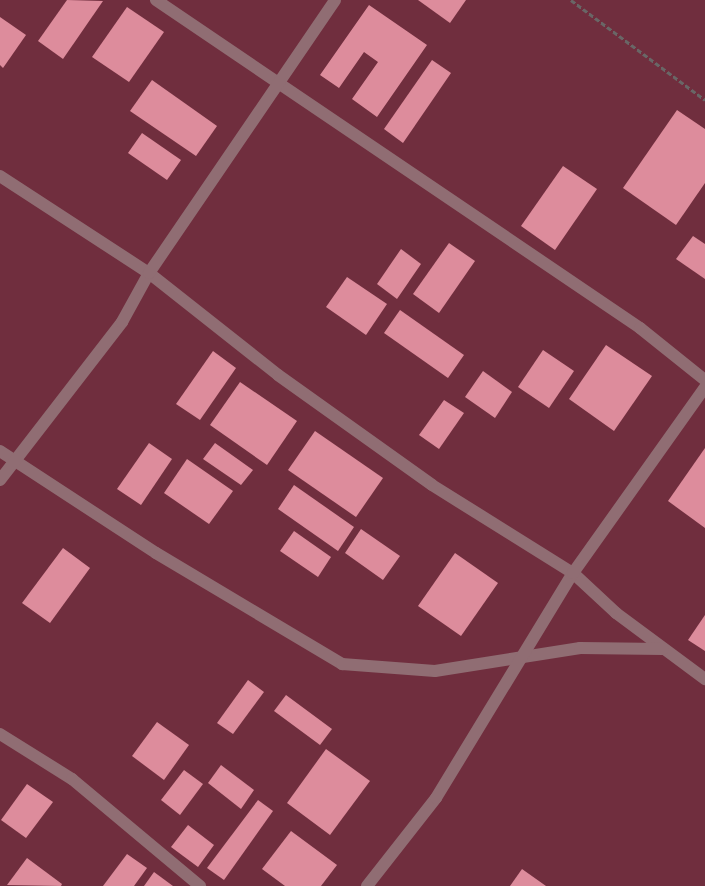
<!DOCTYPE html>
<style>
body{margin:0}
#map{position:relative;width:705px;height:886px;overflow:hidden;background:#2d2a2a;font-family:"DM Sans",sans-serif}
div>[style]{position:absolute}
.green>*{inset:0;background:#702e3e}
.building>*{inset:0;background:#dd8c9c}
.path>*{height:3px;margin-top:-1.5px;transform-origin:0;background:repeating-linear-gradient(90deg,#696666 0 5px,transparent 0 7.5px)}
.minor>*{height:12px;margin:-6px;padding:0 6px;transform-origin:6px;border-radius:6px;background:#906d73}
span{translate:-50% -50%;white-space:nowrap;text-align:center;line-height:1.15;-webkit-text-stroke:5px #141313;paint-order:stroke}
</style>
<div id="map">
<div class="green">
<i style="clip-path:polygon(0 0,705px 0,705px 886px,0 886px)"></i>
</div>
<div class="building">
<i style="clip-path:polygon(67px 0,103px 1px,63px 59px,38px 41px)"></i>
<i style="clip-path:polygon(418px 0,466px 0,450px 23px)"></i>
<i style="clip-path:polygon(369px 5px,427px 45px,377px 117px,352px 99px,378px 62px,364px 52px,339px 88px,320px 75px)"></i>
<i style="clip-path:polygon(127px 7px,164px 32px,129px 82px,92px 57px)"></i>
<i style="clip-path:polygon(0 17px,26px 35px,3px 68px,0 65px)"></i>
<i style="clip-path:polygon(432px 60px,451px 73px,403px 143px,384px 129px)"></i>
<i style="clip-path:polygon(152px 80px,217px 126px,196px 156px,130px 111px)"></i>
<i style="clip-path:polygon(677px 110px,705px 129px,705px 183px,676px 225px,623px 188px)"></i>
<i style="clip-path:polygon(142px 133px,181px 160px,167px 180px,128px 153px)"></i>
<i style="clip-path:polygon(563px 166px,597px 189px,555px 250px,521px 226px)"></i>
<i style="clip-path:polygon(693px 236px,705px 244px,705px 279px,676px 259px)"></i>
<i style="clip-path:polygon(449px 243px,475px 261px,439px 313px,413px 294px)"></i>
<i style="clip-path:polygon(401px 249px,421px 264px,397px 299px,377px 284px)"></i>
<i style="clip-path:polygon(347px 277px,387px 304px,366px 335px,326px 307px)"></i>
<i style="clip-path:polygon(400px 310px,464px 355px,448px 378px,384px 333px)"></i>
<i style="clip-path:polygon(606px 345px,652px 376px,614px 431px,569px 399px)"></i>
<i style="clip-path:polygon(543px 350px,574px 371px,549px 408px,518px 387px)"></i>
<i style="clip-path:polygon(213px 351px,236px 368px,200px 420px,176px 404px)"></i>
<i style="clip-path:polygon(483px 371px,512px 392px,495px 418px,465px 397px)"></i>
<i style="clip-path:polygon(240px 382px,297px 421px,267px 465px,210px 425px)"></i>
<i style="clip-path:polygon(444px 400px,464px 413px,439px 449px,419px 435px)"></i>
<i style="clip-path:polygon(315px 431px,383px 478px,356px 517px,288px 470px)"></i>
<i style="clip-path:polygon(149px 443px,172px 459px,141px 505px,117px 489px)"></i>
<i style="clip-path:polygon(215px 443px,253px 470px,241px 485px,203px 459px)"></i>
<i style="clip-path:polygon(705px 448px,705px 528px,668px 501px)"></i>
<i style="clip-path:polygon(187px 459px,233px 491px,209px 524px,164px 493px)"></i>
<i style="clip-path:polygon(294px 485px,354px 527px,338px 551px,278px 509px)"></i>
<i style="clip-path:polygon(361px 529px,400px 556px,383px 580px,345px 553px)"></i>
<i style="clip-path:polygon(294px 531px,331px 557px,318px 577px,280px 551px)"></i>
<i style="clip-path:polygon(63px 548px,90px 568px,50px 623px,22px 603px)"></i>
<i style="clip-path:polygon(455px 553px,498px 583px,461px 636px,418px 606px)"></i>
<i style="clip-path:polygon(705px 615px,705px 651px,688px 640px)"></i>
<i style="clip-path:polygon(248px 680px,264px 692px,233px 734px,217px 723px)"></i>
<i style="clip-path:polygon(286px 695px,332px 729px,320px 745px,274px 711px)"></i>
<i style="clip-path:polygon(157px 722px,189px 745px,164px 780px,132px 756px)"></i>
<i style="clip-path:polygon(326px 749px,370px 781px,330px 835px,287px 803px)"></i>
<i style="clip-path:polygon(221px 765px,254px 790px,241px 809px,208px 783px)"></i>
<i style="clip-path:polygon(184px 770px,203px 784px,180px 815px,161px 800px)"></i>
<i style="clip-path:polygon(27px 784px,53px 802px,26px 838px,1px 820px)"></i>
<i style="clip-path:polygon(258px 800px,273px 811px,224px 880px,207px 868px)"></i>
<i style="clip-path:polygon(188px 825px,214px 845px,198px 867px,171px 847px)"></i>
<i style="clip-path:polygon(291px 831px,337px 865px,321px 886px,285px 886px,262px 869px)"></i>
<i style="clip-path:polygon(127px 854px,147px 868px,134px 886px,103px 886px)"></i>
<i style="clip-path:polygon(27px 858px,62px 884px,61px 886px,7px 885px)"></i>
<i style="clip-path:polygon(522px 869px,546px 886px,510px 886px)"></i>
<i style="clip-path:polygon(154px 872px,173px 886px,144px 886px)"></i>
</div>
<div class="path">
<i style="left:571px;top:0;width:167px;rotate:36.7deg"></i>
</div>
<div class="minor">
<i style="left:156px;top:0;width:585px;rotate:34.12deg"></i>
<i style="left:640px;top:328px;width:83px;rotate:38.7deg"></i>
<i style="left:0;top:176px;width:178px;rotate:33.1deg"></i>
<i style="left:149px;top:273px;width:164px;rotate:38.3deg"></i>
<i style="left:278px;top:375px;width:189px;rotate:35.5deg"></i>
<i style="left:432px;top:485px;width:166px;rotate:32deg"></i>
<i style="left:573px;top:573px;width:59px;rotate:42.9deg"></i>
<i style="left:616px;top:613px;width:111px;rotate:36.6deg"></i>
<i style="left:0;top:451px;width:186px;rotate:33.2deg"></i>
<i style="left:156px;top:553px;width:217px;rotate:30.8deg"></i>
<i style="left:342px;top:664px;width:93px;rotate:4.3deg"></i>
<i style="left:435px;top:671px;width:147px;rotate:-9deg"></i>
<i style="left:580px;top:648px;width:83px;rotate:0.7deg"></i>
<i style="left:0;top:480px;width:200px;rotate:-52.3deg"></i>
<i style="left:122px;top:322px;width:56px;rotate:-61.1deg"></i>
<i style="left:149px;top:273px;width:330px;rotate:-55.7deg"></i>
<i style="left:0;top:734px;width:85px;rotate:32deg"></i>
<i style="left:72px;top:779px;width:167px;rotate:39.9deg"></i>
<i style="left:367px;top:886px;width:112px;rotate:-51.9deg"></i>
<i style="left:436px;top:798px;width:263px;rotate:-58.7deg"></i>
<i style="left:573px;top:573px;width:228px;rotate:-54.6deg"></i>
</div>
</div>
